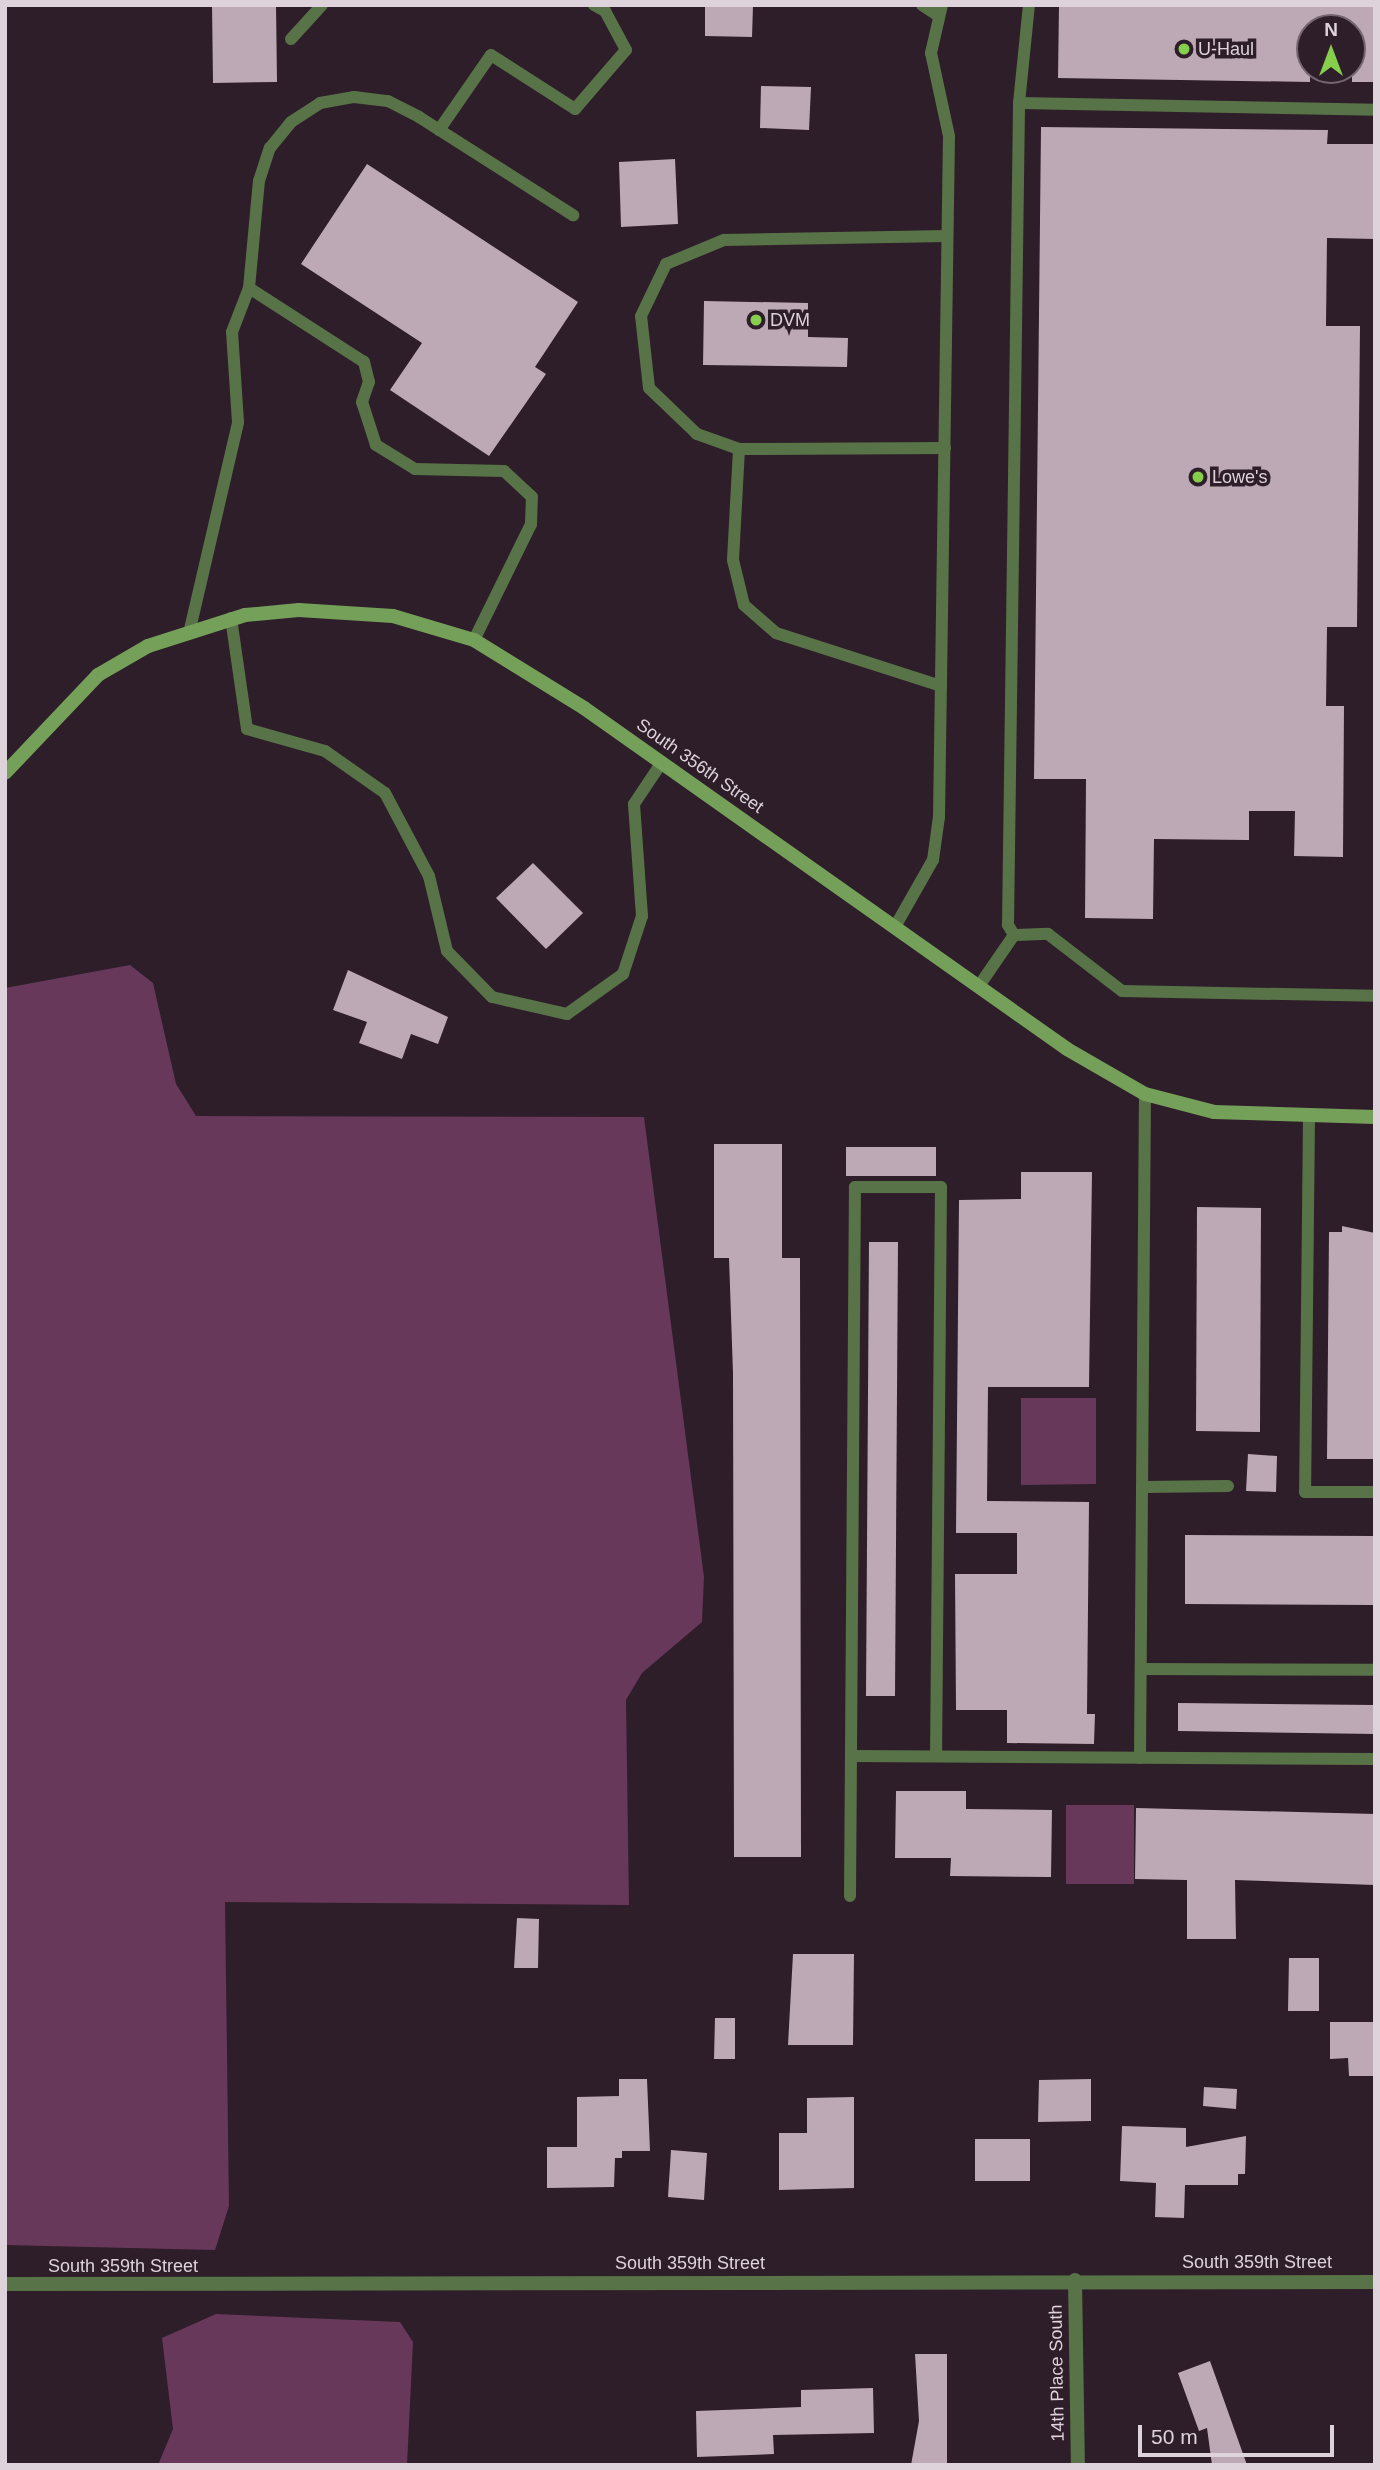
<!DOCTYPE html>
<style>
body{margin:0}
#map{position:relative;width:1380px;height:2470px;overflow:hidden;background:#2e1e29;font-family:Helvetica,sans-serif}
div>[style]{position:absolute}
.green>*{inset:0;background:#67385a}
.building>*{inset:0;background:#bda8b6}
.lane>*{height:12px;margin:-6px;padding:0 6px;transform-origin:6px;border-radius:6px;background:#587347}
.street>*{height:14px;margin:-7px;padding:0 7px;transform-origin:7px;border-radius:7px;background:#587347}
.secondary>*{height:14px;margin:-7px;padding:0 7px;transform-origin:7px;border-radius:7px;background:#75a059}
.dots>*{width:19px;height:19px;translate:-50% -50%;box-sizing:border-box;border:4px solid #2e1e29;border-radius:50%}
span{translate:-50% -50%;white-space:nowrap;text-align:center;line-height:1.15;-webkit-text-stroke:7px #2e1e29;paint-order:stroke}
.poi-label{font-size:18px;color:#ded3da}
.left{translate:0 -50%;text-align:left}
.street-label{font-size:18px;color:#ded3da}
.frame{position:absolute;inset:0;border:7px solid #ded3da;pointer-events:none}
.north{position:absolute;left:1296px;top:14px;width:70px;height:70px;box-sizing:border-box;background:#2e1e29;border:2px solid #746670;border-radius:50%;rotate:0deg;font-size:19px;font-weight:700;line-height:28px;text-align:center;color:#ded3da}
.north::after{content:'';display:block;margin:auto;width:24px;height:32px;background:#85cf4d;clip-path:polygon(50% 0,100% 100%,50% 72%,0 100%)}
.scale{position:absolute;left:1138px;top:2425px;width:196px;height:32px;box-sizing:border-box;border:4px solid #ded3da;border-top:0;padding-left:9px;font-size:21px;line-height:24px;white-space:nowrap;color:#ded3da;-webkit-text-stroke:5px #2e1e29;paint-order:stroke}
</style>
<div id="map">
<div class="green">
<i style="clip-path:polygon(130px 965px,153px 983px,176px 1084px,196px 1116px,644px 1117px,704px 1577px,702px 1622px,642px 1673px,626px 1700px,629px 1905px,225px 1902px,229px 2206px,215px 2250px,5px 2245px,5px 988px)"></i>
<i style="clip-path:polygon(1021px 1398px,1096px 1398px,1096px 1484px,1021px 1485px)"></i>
<i style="clip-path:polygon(1066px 1805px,1134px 1805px,1134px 1884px,1066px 1884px)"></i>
<i style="clip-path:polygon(216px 2314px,400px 2322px,413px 2342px,407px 2465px,158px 2465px,173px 2429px,162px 2338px)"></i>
</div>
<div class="building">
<i style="clip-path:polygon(212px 5px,276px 5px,277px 82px,213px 83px)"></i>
<i style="clip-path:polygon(705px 5px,753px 5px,752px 37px,705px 36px)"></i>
<i style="clip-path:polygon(1059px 5px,1375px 5px,1375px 82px,1352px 82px,1352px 28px,1310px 28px,1310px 82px,1058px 78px)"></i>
<i style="clip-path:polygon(761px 86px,811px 87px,809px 130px,760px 128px)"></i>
<i style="clip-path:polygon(1041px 127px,1328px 130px,1327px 144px,1375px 144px,1375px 239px,1327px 238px,1326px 326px,1360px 326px,1357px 627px,1327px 627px,1326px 706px,1344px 706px,1343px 857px,1294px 856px,1295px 811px,1249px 811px,1249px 840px,1154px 839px,1153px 919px,1085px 918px,1086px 779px,1034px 779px)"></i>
<i style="clip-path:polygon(675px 159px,678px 224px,621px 227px,619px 162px)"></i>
<i style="clip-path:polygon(367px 164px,578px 302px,535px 367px,546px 374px,489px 456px,390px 390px,422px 343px,301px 264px)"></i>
<i style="clip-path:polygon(704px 301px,808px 303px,808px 337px,848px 338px,847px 367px,703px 365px)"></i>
<i style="clip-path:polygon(533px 863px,583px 913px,546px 949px,496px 898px)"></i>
<i style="clip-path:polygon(348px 970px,448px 1017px,438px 1044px,411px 1034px,402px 1059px,359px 1043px,367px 1022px,333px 1010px)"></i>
<i style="clip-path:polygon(714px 1144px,782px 1144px,782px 1258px,800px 1258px,801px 1857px,734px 1857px,733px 1373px,729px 1258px,714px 1258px)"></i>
<i style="clip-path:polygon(846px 1147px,936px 1147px,936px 1176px,846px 1176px)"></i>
<i style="clip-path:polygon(1021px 1172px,1092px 1172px,1089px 1387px,988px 1387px,987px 1501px,1089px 1502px,1087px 1714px,1095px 1714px,1094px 1744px,1007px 1743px,1007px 1710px,956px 1710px,955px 1574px,1017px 1574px,1017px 1533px,956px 1533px,959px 1200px,1021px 1199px)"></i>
<i style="clip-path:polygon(1197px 1207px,1261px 1208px,1260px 1432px,1196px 1431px)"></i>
<i style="clip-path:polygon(1342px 1226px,1375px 1233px,1375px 1459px,1327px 1459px,1329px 1232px,1342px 1232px)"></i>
<i style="clip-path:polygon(869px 1242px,898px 1242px,895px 1696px,866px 1696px)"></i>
<i style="clip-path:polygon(1248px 1454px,1277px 1456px,1276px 1492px,1246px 1491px)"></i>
<i style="clip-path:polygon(1185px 1535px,1374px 1536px,1373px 1605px,1185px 1604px)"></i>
<i style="clip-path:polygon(1178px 1703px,1375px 1705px,1375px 1734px,1178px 1731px)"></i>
<i style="clip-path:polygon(896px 1791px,966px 1791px,966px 1809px,1052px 1810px,1051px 1877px,950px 1876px,951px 1858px,895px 1858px)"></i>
<i style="clip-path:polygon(1136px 1808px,1375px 1814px,1375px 1885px,1235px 1880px,1236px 1939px,1187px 1939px,1187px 1880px,1135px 1879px)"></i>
<i style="clip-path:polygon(517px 1918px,539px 1919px,538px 1968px,514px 1968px)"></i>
<i style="clip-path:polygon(793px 1954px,854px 1954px,853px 2045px,788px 2045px)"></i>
<i style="clip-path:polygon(1289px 1958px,1319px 1958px,1319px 2011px,1288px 2011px)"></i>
<i style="clip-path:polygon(715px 2018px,735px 2018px,735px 2059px,714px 2059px)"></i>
<i style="clip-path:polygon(1330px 2022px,1375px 2022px,1375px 2076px,1349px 2076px,1348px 2058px,1330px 2059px)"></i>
<i style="clip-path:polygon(619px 2079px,647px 2079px,650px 2151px,622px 2151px,622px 2158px,615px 2158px,614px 2187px,547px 2188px,547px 2147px,577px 2147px,577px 2097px,619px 2096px)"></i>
<i style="clip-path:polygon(1091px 2079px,1091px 2121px,1038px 2122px,1039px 2080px)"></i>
<i style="clip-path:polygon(1204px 2087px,1237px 2089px,1236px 2109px,1203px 2106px)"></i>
<i style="clip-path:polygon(854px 2097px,854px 2188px,779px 2190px,779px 2133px,807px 2133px,807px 2098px)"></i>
<i style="clip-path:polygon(1122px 2126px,1186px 2128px,1186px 2147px,1246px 2136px,1245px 2174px,1238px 2174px,1238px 2185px,1185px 2185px,1184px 2218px,1155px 2217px,1156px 2183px,1120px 2181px)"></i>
<i style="clip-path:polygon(975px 2139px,1030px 2139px,1030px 2181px,975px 2181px)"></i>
<i style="clip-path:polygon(671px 2150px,707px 2153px,704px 2200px,668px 2197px)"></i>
<i style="clip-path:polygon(915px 2354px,947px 2354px,947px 2465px,911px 2465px,919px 2421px)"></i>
<i style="clip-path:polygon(1210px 2361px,1247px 2465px,1212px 2465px,1207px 2428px,1199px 2431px,1178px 2373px)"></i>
<i style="clip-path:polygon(873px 2388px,874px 2433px,773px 2435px,774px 2454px,697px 2457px,696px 2411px,801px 2407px,801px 2390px)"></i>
</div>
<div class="lane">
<i style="left:922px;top:5px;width:20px;rotate:33deg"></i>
<i style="left:291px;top:39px;width:46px;rotate:-47.6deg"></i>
<i style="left:1019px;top:103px;width:356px;rotate:1.1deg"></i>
<i style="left:439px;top:130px;width:91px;rotate:-55.3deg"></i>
<i style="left:491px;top:55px;width:100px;rotate:32.7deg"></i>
<i style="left:575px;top:109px;width:78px;rotate:-49.2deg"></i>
<i style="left:626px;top:50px;width:44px;rotate:-118.3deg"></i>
<i style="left:605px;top:11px;width:13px;rotate:-151deg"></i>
<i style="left:945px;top:448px;width:206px;rotate:179.7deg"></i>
<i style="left:739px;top:449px;width:45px;rotate:-160.3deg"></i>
<i style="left:697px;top:434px;width:66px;rotate:-136.2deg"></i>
<i style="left:649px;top:388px;width:72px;rotate:-96.3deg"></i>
<i style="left:641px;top:316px;width:58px;rotate:-64.3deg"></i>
<i style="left:666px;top:264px;width:63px;rotate:-22.5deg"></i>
<i style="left:724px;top:240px;width:223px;rotate:-1deg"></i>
<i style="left:739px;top:449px;width:111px;rotate:93.1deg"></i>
<i style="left:733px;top:560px;width:46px;rotate:76.3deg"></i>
<i style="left:744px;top:605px;width:43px;rotate:41.2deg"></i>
<i style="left:776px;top:633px;width:173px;rotate:17.8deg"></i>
<i style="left:231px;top:618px;width:112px;rotate:81.8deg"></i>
<i style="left:247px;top:729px;width:81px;rotate:15.8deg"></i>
<i style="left:325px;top:751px;width:73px;rotate:35deg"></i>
<i style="left:385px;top:793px;width:94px;rotate:62.1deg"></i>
<i style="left:429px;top:876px;width:77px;rotate:76.5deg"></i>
<i style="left:447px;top:951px;width:64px;rotate:45.6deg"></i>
<i style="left:492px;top:997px;width:77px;rotate:12.8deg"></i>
<i style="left:567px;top:1014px;width:69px;rotate:-35.5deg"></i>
<i style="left:623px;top:974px;width:61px;rotate:-71.9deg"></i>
<i style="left:642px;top:916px;width:112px;rotate:-94.1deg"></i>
<i style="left:634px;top:804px;width:50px;rotate:-56.3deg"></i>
<i style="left:190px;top:629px;width:212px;rotate:-76.9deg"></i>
<i style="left:238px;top:422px;width:90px;rotate:-93.8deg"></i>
<i style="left:232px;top:332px;width:47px;rotate:-68.9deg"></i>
<i style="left:474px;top:640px;width:129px;rotate:-63.8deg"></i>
<i style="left:531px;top:524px;width:27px;rotate:-88deg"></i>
<i style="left:532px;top:497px;width:38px;rotate:-137deg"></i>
<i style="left:504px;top:471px;width:89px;rotate:-178.7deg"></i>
<i style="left:415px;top:469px;width:46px;rotate:-148.4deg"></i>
<i style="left:376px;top:445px;width:45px;rotate:-108deg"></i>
<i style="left:362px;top:402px;width:21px;rotate:-71deg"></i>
<i style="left:369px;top:382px;width:21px;rotate:-104deg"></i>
<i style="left:364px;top:362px;width:137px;rotate:-147.2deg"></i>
<i style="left:249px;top:288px;width:107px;rotate:-84.7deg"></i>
<i style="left:259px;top:181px;width:35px;rotate:-72deg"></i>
<i style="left:270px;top:148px;width:33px;rotate:-51deg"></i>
<i style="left:291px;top:122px;width:35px;rotate:-33deg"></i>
<i style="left:320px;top:103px;width:35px;rotate:-10deg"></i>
<i style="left:354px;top:97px;width:34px;rotate:7deg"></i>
<i style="left:388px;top:101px;width:35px;rotate:27deg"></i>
<i style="left:419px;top:117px;width:183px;rotate:32.5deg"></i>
<i style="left:896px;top:925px;width:75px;rotate:-60.4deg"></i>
<i style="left:933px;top:860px;width:43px;rotate:-82.1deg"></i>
<i style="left:939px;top:817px;width:681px;rotate:-89.16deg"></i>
<i style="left:949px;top:136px;width:85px;rotate:-102.2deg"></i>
<i style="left:931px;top:53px;width:49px;rotate:-77.1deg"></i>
<i style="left:1014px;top:935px;width:12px;rotate:-121deg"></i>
<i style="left:1008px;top:925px;width:822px;rotate:-89.23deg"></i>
<i style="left:1019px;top:103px;width:99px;rotate:-84.2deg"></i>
<i style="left:981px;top:983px;width:58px;rotate:-55.5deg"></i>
<i style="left:1014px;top:935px;width:34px;rotate:-2deg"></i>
<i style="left:1048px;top:934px;width:93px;rotate:37.6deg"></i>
<i style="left:1122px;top:991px;width:253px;rotate:1.1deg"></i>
<i style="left:1309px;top:1118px;width:374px;rotate:90.6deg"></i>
<i style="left:1305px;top:1492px;width:70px"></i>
<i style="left:1142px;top:1487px;width:86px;rotate:-0.7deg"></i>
<i style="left:1141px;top:1669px;width:234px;rotate:0.2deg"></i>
<i style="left:851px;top:1756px;width:524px;rotate:0.33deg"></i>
<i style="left:1140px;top:1758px;width:664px;rotate:-89.57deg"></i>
<i style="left:850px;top:1896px;width:709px;rotate:-89.6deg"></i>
<i style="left:855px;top:1187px;width:86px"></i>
<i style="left:941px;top:1187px;width:569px;rotate:90.5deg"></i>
</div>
<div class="street">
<i style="left:1075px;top:2280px;width:185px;rotate:89.1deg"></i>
<i style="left:5px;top:2284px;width:1370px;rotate:-0.08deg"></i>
</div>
<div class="secondary">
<i style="left:5px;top:773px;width:135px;rotate:-46.5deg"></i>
<i style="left:98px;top:675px;width:58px;rotate:-30.1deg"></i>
<i style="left:148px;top:646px;width:102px;rotate:-17.7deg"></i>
<i style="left:245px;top:615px;width:54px;rotate:-5.3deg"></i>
<i style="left:299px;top:610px;width:94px;rotate:3.7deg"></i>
<i style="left:393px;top:616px;width:84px;rotate:16.5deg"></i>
<i style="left:474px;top:640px;width:129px;rotate:31.7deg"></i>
<i style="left:584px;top:708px;width:591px;rotate:35.22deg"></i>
<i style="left:1067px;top:1049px;width:90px;rotate:30deg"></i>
<i style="left:1145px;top:1094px;width:71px;rotate:14.6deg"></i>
<i style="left:1214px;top:1112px;width:161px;rotate:1.8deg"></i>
</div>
<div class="dots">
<i style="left:1184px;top:49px;background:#85cf4d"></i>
<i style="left:756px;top:320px;background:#85cf4d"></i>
<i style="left:1198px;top:477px;background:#85cf4d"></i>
</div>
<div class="poi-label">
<span class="left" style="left:1198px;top:49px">U-Haul</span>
<span class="left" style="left:770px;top:320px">DVM</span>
<span class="left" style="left:1212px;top:477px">Lowe's</span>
</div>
<div class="street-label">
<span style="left:700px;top:766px;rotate:35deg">South 356th Street</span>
<span style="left:1257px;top:2262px">South 359th Street</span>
<span style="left:690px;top:2263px">South 359th Street</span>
<span style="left:123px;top:2266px">South 359th Street</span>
<span style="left:1057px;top:2373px;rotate:-91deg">14th Place South</span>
</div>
<div class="frame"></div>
<div class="north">N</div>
<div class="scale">50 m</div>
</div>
